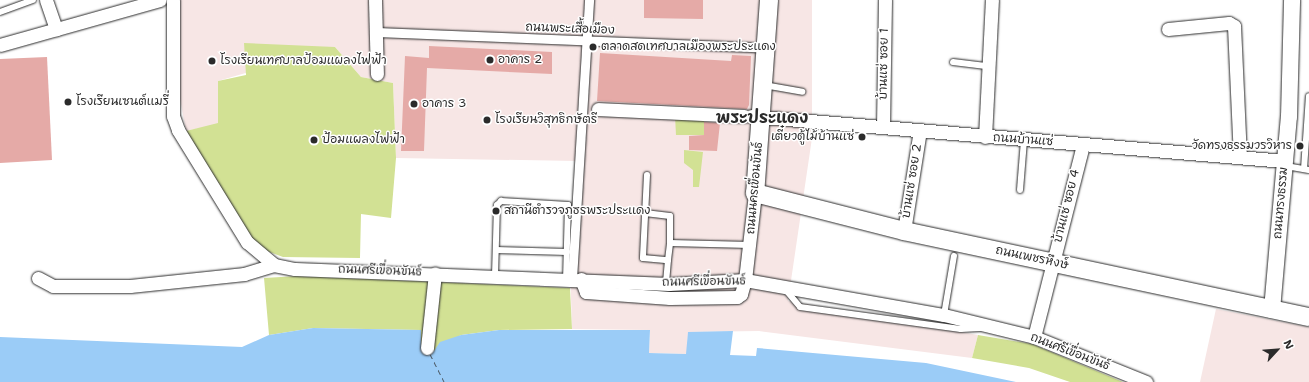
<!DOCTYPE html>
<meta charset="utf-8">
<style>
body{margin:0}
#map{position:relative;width:1309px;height:382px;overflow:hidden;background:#fff;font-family:"Shantell Sans","Playpen Sans Thai",sans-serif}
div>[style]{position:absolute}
.built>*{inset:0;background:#f7e6e5}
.green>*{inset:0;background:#d2e194}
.water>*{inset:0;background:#9bccf7}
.ferry>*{height:1px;margin-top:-0.5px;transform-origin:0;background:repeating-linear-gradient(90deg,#4d5b68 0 5px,transparent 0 9px)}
.building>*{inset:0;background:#e5aaa7}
.roads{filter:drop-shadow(0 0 1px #2b2b2b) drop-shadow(0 0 1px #2b2b2b)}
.service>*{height:6px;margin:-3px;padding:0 3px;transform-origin:3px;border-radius:3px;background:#fff}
.pedestrian>*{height:9px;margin:-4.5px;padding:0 4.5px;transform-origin:4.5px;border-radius:4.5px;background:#fff}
.minor>*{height:13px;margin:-6.5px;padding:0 6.5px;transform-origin:6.5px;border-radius:6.5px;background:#fff}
.tertiary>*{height:16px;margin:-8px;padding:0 8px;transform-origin:8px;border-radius:8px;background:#fff}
.secondary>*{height:18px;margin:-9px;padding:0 9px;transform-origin:9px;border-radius:9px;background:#fff}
.dots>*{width:11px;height:11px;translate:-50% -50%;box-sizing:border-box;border:2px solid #fff;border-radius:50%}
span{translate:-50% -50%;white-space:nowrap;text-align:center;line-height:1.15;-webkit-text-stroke:3px #fff;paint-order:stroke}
.street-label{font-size:12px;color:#2b2b2b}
.poi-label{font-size:12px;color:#2b2b2b}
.left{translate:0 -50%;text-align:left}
.right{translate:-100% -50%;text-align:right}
.district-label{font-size:16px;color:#2b2b2b;font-weight:700}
.north{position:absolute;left:1257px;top:330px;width:40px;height:40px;-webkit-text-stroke:3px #fff;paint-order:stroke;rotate:64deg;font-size:11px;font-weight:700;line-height:16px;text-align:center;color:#2b2b2b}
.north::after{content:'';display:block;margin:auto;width:14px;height:18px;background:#2b2b2b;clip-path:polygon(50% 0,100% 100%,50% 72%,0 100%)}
</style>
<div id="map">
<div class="built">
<i style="clip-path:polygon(178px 0,812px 0,812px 138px,788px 301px,978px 335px,972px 358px,759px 331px,688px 332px,687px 354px,649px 353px,650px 330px,572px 329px,570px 266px,576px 161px,396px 158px,393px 83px,361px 77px,335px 47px,218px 81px,219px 124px,186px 131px,178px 88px)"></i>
<i style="clip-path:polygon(1216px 309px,1309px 327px,1309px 382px,1200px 382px)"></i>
</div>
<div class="green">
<i style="clip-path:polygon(244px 43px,335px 47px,361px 77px,393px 83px,396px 158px,391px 218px,361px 214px,360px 258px,283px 257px,256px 247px,186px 131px,218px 123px,218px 81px,246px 75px)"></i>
<i style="clip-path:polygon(675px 116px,704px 119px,704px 135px,676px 135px)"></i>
<i style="clip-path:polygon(684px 150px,703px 152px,699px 187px,693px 187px,693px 170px,684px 163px)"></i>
<i style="clip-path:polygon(298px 276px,570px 288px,572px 329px,499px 330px,461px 335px,434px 351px,421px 345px,421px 330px,313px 328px,269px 335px,264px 278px)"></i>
<i style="clip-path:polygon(978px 335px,1032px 344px,1123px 382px,1070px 382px,1029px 368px,972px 358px)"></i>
</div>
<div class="water">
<i style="clip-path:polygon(313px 328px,421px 330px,421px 345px,434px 351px,440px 342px,461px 335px,499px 330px,650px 330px,649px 353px,686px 354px,688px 332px,733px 331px,730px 355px,756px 356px,757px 348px,926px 363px,1016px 382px,0 382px,0 337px,242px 347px,269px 335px)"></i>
</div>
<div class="ferry">
<i style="left:430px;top:354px;width:31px;rotate:63deg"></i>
</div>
<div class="building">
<i style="clip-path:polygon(644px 0,703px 0,703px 19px,644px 18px)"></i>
<i style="clip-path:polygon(429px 46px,552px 52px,552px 74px,427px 68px,424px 151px,401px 151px,405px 56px,429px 58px)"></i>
<i style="clip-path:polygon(600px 53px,731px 61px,732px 55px,751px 56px,749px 105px,747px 109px,597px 101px)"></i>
<i style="clip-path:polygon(47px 57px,52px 160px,0 163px,0 59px)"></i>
<i style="clip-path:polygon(704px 122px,720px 123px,717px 151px,689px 150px,689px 136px,704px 135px)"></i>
</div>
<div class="roads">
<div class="service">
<i style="left:0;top:12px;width:35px;rotate:-20deg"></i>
<i style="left:953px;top:62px;width:35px;rotate:7deg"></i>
<i style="left:764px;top:85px;width:39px;rotate:10deg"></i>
<i style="left:1286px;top:166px;width:23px;rotate:10deg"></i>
<i style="left:1304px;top:169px;width:73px;rotate:-86.1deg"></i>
<i style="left:647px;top:175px;width:83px;rotate:92.8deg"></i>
<i style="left:643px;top:258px;width:25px;rotate:5deg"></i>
<i style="left:668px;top:260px;width:24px;rotate:95deg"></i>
<i style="left:1020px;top:190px;width:50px;rotate:-85.4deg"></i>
<i style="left:645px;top:213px;width:25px;rotate:7deg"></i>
<i style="left:670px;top:216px;width:27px;rotate:90deg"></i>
<i style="left:670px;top:243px;width:80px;rotate:1.4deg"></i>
<i style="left:496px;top:250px;width:71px;rotate:1.6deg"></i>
<i style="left:668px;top:260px;width:17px;rotate:-83deg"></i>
<i style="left:495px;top:276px;width:71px;rotate:-88.4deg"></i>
<i style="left:497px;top:205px;width:6px;rotate:-45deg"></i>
<i style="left:501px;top:201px;width:67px;rotate:3.4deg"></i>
<i style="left:568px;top:205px;width:74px;rotate:91.5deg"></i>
<i style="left:785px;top:289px;width:23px;rotate:50deg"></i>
<i style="left:800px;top:307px;width:162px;rotate:7.8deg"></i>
<i style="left:961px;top:329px;width:19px;rotate:-3deg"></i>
<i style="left:944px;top:315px;width:60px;rotate:-80.4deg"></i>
</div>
<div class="pedestrian">
<i style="left:375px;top:32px;width:390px;rotate:2.3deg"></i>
<i style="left:572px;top:279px;width:280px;rotate:-86.5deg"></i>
</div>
<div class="minor">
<i style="left:46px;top:0;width:31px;rotate:71deg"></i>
<i style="left:173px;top:0;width:116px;rotate:90deg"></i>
<i style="left:173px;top:116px;width:15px;rotate:70deg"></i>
<i style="left:178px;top:130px;width:132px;rotate:58.4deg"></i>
<i style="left:247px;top:242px;width:35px;rotate:40deg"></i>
<i style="left:274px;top:265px;width:21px;rotate:11deg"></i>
<i style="left:295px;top:269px;width:374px;rotate:2.3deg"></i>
<i style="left:669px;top:284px;width:76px;rotate:-3deg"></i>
<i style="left:745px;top:280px;width:202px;rotate:10deg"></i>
<i style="left:944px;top:315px;width:93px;rotate:13.7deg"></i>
<i style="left:1034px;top:337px;width:121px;rotate:21.9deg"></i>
<i style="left:375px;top:0;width:74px;rotate:88.5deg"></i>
<i style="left:1168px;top:29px;width:61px;rotate:-5.6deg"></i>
<i style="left:1229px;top:23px;width:6px;rotate:31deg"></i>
<i style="left:1234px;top:26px;width:131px;rotate:87.4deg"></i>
<i style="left:0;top:45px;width:166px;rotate:-15.7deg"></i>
<i style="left:598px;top:109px;width:146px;rotate:2.7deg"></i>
<i style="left:751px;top:116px;width:536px;rotate:4.82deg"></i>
<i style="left:883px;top:127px;width:127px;rotate:-89.1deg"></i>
<i style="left:985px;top:137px;width:137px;rotate:-87.1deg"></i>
<i style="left:904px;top:231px;width:102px;rotate:-81deg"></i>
<i style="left:38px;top:278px;width:17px;rotate:28deg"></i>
<i style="left:53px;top:286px;width:77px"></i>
<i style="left:130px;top:286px;width:115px;rotate:-6deg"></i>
<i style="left:244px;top:274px;width:31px;rotate:-17deg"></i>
<i style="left:581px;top:279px;width:14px;rotate:69deg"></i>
<i style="left:586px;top:292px;width:84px;rotate:4.1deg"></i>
<i style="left:670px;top:298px;width:67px;rotate:-0.9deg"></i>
<i style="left:737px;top:297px;width:5px;rotate:-37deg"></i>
<i style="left:741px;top:294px;width:15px;rotate:-74deg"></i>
<i style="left:745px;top:280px;width:88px;rotate:-83.4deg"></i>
<i style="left:1034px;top:337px;width:198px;rotate:-75.7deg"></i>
<i style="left:427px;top:348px;width:75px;rotate:-83.9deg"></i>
</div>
<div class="tertiary">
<i style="left:1272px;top:310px;width:194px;rotate:-85deg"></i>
<i style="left:1289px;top:117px;width:117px;rotate:-88.5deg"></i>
</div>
<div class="secondary">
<i style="left:769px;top:0;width:194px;rotate:94.1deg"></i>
<i style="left:755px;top:193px;width:154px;rotate:14.3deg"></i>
<i style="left:904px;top:231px;width:414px;rotate:12deg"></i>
</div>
</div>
<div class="dots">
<i style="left:593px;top:47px;background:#2b2b2b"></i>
<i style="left:490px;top:60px;background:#2b2b2b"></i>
<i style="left:212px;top:61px;background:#2b2b2b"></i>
<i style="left:68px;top:102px;background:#2b2b2b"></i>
<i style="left:414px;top:104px;background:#2b2b2b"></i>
<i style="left:487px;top:120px;background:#2b2b2b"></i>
<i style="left:862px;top:137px;background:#2b2b2b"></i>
<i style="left:314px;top:140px;background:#2b2b2b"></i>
<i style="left:1300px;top:146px;background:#2b2b2b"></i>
<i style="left:496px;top:211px;background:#2b2b2b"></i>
</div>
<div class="street-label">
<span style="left:570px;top:29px;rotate:2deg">ถนนพระเสื้อเมือง</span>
<span style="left:884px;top:64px;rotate:-89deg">บ้านแซ่ ซอย 1</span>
<span style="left:1023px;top:140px;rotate:4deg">ถนนบ้านแซ่</span>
<span style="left:912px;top:181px;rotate:-81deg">บ้านแซ่ ซอย 2</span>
<span style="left:755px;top:188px;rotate:-85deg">ถนนนครเขื่อนขันธ์</span>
<span style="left:1281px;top:203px;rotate:-85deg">ถนนทรงธรรม</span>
<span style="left:1067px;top:206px;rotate:-76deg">บ้านแซ่ ซอย 4</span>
<span style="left:1032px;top:258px;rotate:12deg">ถนนเพชรหึงษ์</span>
<span style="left:380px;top:271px;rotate:2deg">ถนนศรีเขื่อนขันธ์</span>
<span style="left:704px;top:282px;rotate:-1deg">ถนนศรีเขื่อนขันธ์</span>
<span style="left:1070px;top:352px;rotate:21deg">ถนนศรีเขื่อนขันธ์</span>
</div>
<div class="poi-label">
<span class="left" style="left:601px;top:47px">ตลาดสดเทศบาลเมืองพระประแดง</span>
<span class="left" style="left:498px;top:60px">อาคาร 2</span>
<span class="left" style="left:220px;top:61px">โรงเรียนเทศบาลป้อมแผลงไฟฟ้า</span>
<span class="left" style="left:76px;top:102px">โรงเรียนเซนต์แมรี่</span>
<span class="left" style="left:422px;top:104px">อาคาร 3</span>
<span class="left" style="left:495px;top:120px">โรงเรียนวิสุทธิกษัตรี</span>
<span class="right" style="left:854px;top:137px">เตี๋ยวตู้ไม้บ้านแซ่</span>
<span class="left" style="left:322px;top:140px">ป้อมแผลงไฟฟ้า</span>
<span class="right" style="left:1292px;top:146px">วัดทรงธรรมวรวิหาร</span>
<span class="left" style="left:504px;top:211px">สถานีตำรวจภูธรพระประแดง</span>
</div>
<div class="district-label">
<span style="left:762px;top:118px">พระประแดง</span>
</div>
<div class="north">N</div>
</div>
